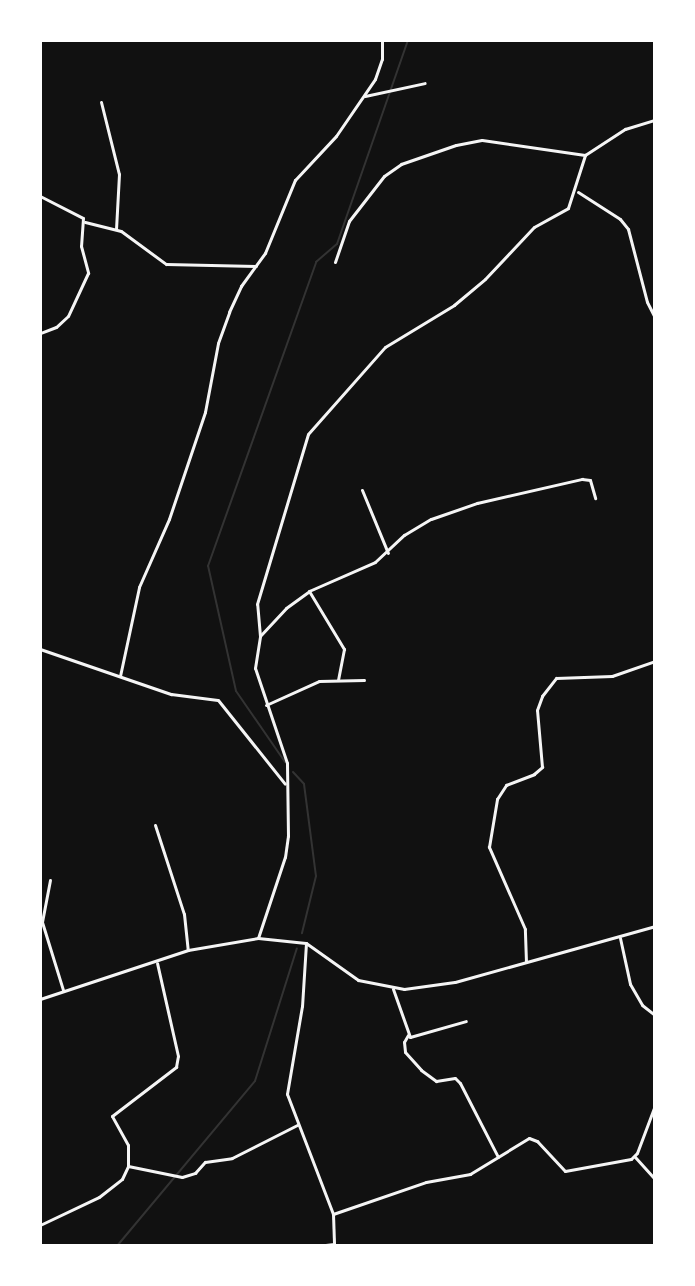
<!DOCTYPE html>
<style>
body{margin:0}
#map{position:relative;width:695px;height:1286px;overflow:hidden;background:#111;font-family:Montserrat,sans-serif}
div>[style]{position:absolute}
.stream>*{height:2px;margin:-1px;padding:0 1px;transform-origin:1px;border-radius:1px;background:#333}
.minor>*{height:3px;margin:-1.5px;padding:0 1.5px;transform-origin:1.5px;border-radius:1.5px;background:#f5f5f5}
span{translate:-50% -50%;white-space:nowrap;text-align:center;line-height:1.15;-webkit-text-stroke:8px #fff;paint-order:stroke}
.frame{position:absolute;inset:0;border:42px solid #fff;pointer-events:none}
</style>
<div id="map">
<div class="stream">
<i style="left:285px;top:762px;width:86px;rotate:-124.6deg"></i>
<i style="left:236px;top:691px;width:128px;rotate:-102.6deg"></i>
<i style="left:208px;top:566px;width:323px;rotate:-70.4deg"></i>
<i style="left:316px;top:262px;width:28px;rotate:-41deg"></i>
<i style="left:337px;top:244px;width:216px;rotate:-70.8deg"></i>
<i style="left:293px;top:772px;width:16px;rotate:47deg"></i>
<i style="left:304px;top:784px;width:93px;rotate:82.6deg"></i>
<i style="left:316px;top:876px;width:59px;rotate:103.8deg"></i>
<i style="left:117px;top:1246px;width:215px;rotate:-50.1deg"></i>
<i style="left:255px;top:1081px;width:139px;rotate:-72.5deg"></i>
</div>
<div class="minor">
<i style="left:365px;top:96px;width:61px;rotate:-12.2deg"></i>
<i style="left:101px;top:102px;width:74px;rotate:76deg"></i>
<i style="left:119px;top:174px;width:55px;rotate:93.1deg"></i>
<i style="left:578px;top:192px;width:50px;rotate:32.7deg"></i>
<i style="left:620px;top:219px;width:13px;rotate:51deg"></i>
<i style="left:628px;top:229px;width:75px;rotate:75.4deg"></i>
<i style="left:647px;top:302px;width:18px;rotate:63deg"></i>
<i style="left:40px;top:196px;width:48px;rotate:27.1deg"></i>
<i style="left:83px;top:218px;width:28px;rotate:94deg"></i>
<i style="left:81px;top:246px;width:28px;rotate:75deg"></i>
<i style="left:88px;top:273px;width:47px;rotate:114.9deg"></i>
<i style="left:68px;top:316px;width:16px;rotate:137deg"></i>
<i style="left:56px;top:327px;width:17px;rotate:159deg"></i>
<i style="left:85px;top:222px;width:37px;rotate:14deg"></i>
<i style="left:121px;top:231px;width:56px;rotate:36.3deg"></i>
<i style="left:166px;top:264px;width:90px;rotate:1.3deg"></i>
<i style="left:335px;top:262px;width:43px;rotate:-71.1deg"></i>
<i style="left:349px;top:221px;width:57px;rotate:-52.1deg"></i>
<i style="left:384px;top:176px;width:21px;rotate:-35deg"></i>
<i style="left:401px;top:164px;width:58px;rotate:-19.1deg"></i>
<i style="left:456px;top:145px;width:26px;rotate:-11deg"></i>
<i style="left:482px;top:140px;width:104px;rotate:8.3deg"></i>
<i style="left:362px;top:490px;width:68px;rotate:67.6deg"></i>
<i style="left:309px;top:591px;width:68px;rotate:58.9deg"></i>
<i style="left:344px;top:649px;width:31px;rotate:101deg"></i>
<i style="left:260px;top:636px;width:38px;rotate:-47deg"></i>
<i style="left:286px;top:608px;width:29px;rotate:-36deg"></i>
<i style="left:309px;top:591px;width:72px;rotate:-23.7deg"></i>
<i style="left:375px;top:562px;width:40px;rotate:-43deg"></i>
<i style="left:404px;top:535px;width:31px;rotate:-31deg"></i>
<i style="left:431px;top:519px;width:49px;rotate:-19.2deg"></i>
<i style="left:477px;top:503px;width:108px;rotate:-12.9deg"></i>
<i style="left:582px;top:479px;width:8px;rotate:7deg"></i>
<i style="left:590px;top:480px;width:19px;rotate:74deg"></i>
<i style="left:40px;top:649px;width:139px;rotate:19deg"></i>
<i style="left:171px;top:694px;width:47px;rotate:7.3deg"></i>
<i style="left:218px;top:700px;width:107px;rotate:51.4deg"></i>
<i style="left:120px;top:676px;width:91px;rotate:-77.9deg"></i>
<i style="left:139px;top:587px;width:74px;rotate:-66.2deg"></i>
<i style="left:169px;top:519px;width:113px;rotate:-71.4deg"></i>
<i style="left:205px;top:412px;width:70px;rotate:-79.3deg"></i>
<i style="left:218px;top:343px;width:33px;rotate:-70deg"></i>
<i style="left:229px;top:312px;width:29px;rotate:-65deg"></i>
<i style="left:241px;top:286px;width:41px;rotate:-54deg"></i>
<i style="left:265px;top:253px;width:79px;rotate:-67.7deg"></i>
<i style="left:295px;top:180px;width:60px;rotate:-47deg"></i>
<i style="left:336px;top:136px;width:69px;rotate:-55.6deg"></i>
<i style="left:375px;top:79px;width:21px;rotate:-71deg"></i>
<i style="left:382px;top:59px;width:19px;rotate:-90deg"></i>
<i style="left:266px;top:705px;width:58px;rotate:-24.4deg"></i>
<i style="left:319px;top:681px;width:45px;rotate:-1.3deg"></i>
<i style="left:155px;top:825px;width:94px;rotate:72deg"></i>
<i style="left:184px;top:914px;width:36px;rotate:84deg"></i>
<i style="left:50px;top:880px;width:43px;rotate:100.8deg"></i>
<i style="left:42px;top:922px;width:71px;rotate:72.8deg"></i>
<i style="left:258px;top:938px;width:85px;rotate:-71.6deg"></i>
<i style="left:285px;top:857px;width:21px;rotate:-82deg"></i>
<i style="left:288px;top:836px;width:73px;rotate:-90.8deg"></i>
<i style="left:287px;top:763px;width:100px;rotate:-108.6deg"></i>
<i style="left:255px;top:668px;width:32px;rotate:-81deg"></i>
<i style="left:260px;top:636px;width:32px;rotate:-95deg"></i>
<i style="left:257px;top:604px;width:177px;rotate:-73.3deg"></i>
<i style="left:308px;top:434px;width:116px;rotate:-48.5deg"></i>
<i style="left:385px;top:347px;width:81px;rotate:-31.3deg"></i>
<i style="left:454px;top:305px;width:40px;rotate:-40deg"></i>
<i style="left:485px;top:279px;width:71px;rotate:-46.7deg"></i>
<i style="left:534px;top:227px;width:39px;rotate:-29deg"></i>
<i style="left:568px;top:208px;width:56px;rotate:-72.2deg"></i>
<i style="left:585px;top:155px;width:48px;rotate:-33deg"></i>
<i style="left:625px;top:129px;width:31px;rotate:-17deg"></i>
<i style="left:620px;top:938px;width:47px;rotate:77.7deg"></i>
<i style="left:630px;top:984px;width:24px;rotate:60deg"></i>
<i style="left:642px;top:1005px;width:16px;rotate:38deg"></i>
<i style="left:306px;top:943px;width:63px;rotate:93.6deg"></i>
<i style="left:302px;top:1006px;width:89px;rotate:99.7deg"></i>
<i style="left:287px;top:1094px;width:129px;rotate:69deg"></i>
<i style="left:333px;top:1214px;width:32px;rotate:88deg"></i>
<i style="left:526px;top:962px;width:33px;rotate:-92deg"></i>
<i style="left:525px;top:929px;width:90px;rotate:-113.7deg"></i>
<i style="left:489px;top:847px;width:49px;rotate:-80.5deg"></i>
<i style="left:497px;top:799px;width:17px;rotate:-57deg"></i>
<i style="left:506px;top:785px;width:30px;rotate:-21deg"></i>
<i style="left:534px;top:774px;width:11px;rotate:-41deg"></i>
<i style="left:542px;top:767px;width:57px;rotate:-95deg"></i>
<i style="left:537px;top:710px;width:15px;rotate:-70deg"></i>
<i style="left:542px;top:696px;width:23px;rotate:-52deg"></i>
<i style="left:556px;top:678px;width:56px;rotate:-2deg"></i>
<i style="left:612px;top:676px;width:46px;rotate:-19.2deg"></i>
<i style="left:393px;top:989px;width:51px;rotate:70.5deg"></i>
<i style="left:410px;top:1037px;width:58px;rotate:-15.9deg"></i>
<i style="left:40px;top:999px;width:156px;rotate:-18.3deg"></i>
<i style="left:188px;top:950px;width:71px;rotate:-9.7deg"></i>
<i style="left:258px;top:938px;width:48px;rotate:5.9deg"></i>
<i style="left:306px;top:943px;width:64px;rotate:35.4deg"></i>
<i style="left:358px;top:980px;width:47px;rotate:11.1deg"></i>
<i style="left:404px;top:989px;width:51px;rotate:-7.8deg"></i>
<i style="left:455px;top:982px;width:208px;rotate:-15.6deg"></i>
<i style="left:408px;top:1035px;width:8px;rotate:120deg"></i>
<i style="left:404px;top:1042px;width:10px;rotate:84deg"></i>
<i style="left:405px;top:1052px;width:24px;rotate:48deg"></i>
<i style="left:421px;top:1070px;width:19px;rotate:36deg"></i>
<i style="left:436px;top:1081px;width:19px;rotate:-9deg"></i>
<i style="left:455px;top:1078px;width:7px;rotate:45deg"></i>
<i style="left:460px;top:1083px;width:83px;rotate:62.8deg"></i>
<i style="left:635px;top:1157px;width:30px;rotate:48deg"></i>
<i style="left:128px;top:1166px;width:55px;rotate:11.5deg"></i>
<i style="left:182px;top:1177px;width:14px;rotate:-17deg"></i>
<i style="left:195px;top:1173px;width:15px;rotate:-48deg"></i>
<i style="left:205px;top:1162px;width:27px;rotate:-8deg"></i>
<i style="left:232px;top:1158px;width:73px;rotate:-26.9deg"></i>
<i style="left:333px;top:1214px;width:98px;rotate:-19deg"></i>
<i style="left:426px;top:1182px;width:45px;rotate:-10.3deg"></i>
<i style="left:470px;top:1174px;width:69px;rotate:-31.4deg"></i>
<i style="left:529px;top:1138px;width:9px;rotate:21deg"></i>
<i style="left:537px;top:1141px;width:41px;rotate:47deg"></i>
<i style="left:565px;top:1171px;width:67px;rotate:-10.3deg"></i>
<i style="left:631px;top:1159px;width:8px;rotate:-45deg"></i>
<i style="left:637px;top:1153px;width:51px;rotate:-69.4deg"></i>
<i style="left:40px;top:1225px;width:65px;rotate:-25.4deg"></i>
<i style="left:99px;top:1197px;width:29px;rotate:-38deg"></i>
<i style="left:122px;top:1179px;width:14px;rotate:-65deg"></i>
<i style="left:128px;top:1166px;width:21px;rotate:-90deg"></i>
<i style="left:128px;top:1145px;width:33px;rotate:-119deg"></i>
<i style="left:112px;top:1116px;width:81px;rotate:-37.4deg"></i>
<i style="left:176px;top:1067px;width:11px;rotate:-80deg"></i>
<i style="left:178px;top:1056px;width:95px;rotate:-102.7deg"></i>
<i style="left:317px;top:1246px;width:17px;rotate:-7deg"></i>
</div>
<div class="frame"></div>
</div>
